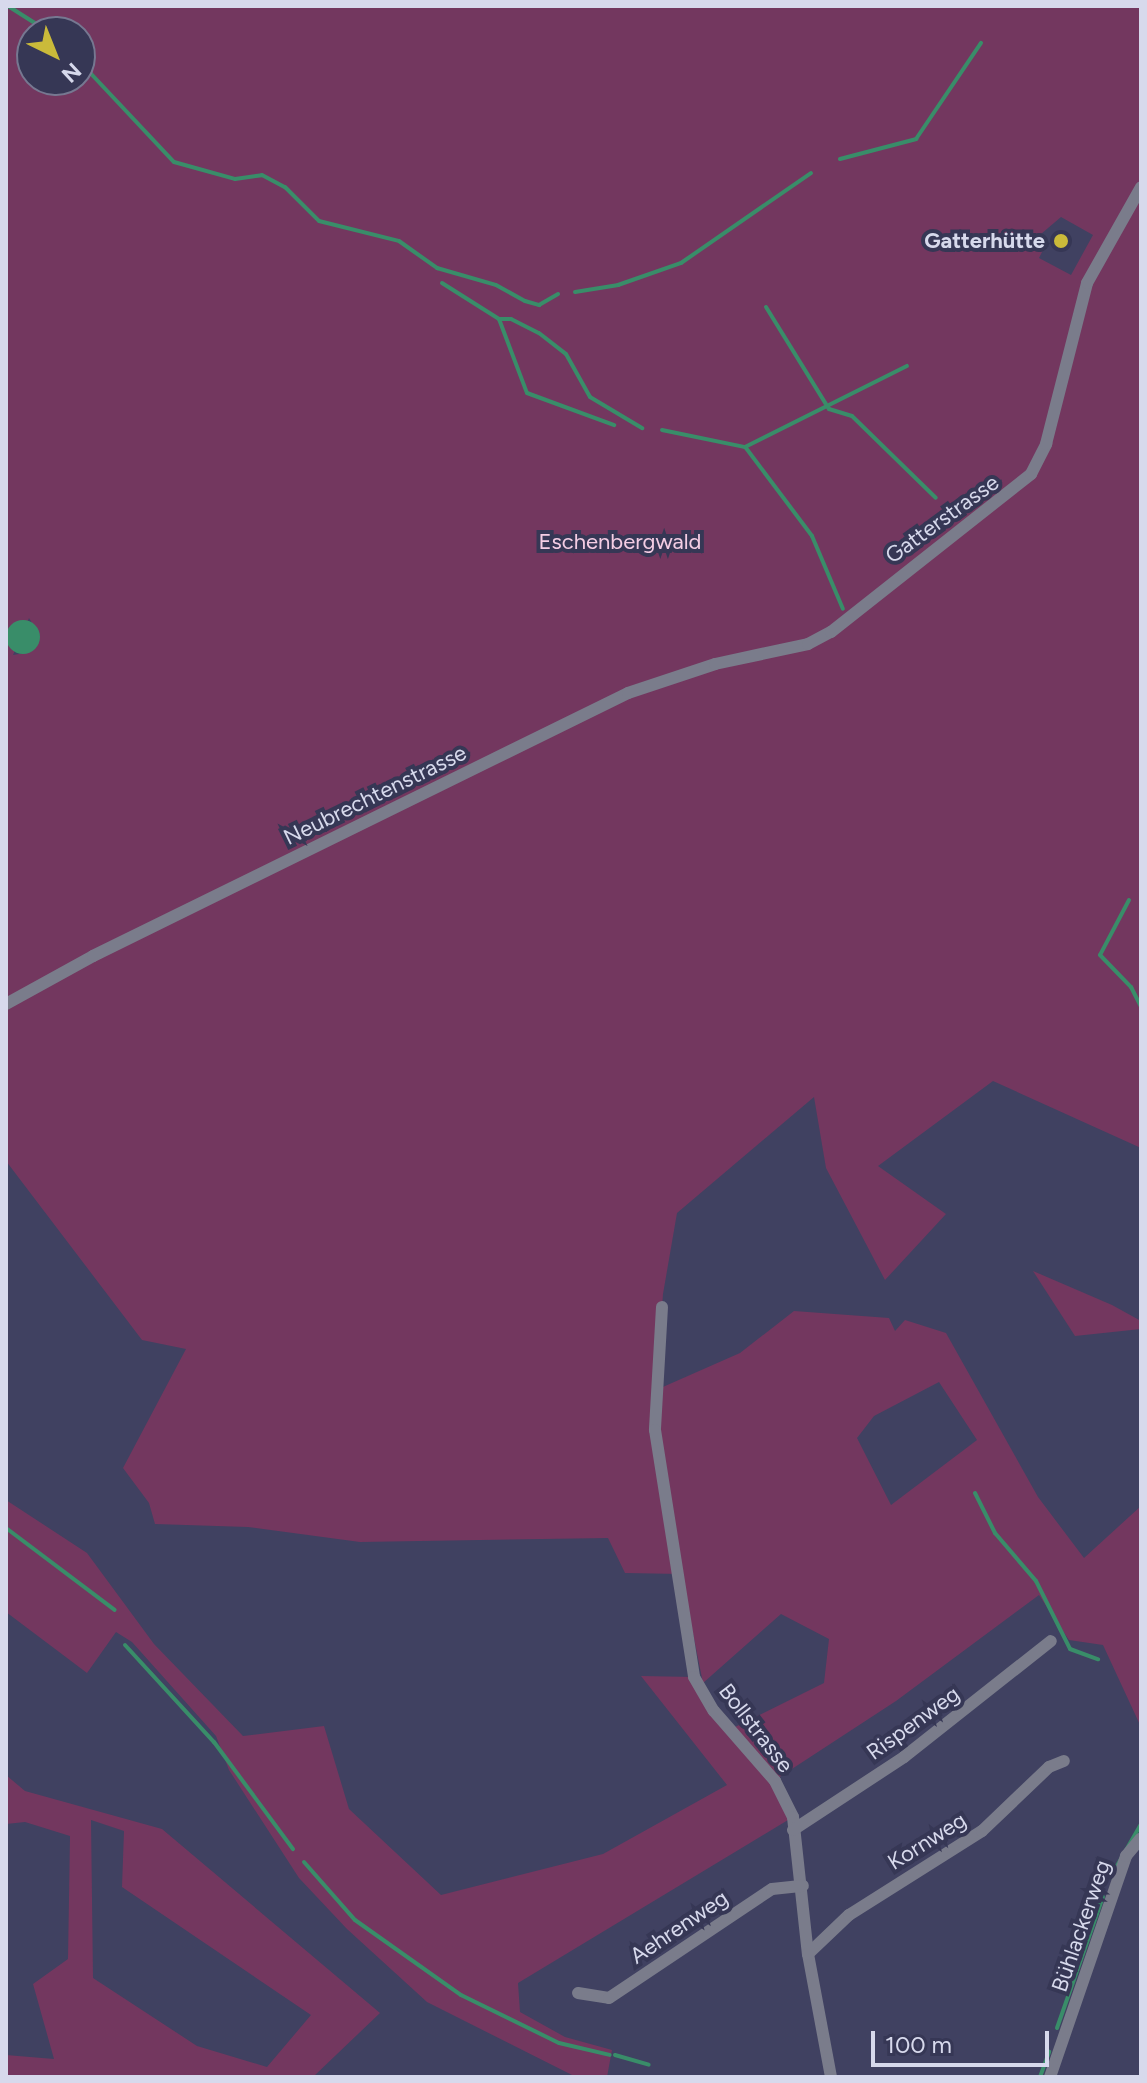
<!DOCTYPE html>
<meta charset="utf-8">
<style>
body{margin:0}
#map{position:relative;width:1147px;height:2083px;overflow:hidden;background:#404161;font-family:Figtree,sans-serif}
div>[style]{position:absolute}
.green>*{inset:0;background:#73375f}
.water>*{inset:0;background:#398d69}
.round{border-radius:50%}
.stream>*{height:4px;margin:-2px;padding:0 2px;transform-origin:2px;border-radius:2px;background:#398d69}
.minor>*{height:12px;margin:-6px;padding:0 6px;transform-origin:6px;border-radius:6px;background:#7a7c8b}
.dots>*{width:22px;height:22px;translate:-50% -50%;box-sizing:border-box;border:4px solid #363755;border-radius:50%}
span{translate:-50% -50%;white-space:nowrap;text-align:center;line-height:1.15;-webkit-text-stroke:8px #363755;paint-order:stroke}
.poi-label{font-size:22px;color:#d7d9ec;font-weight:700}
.right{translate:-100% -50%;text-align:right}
.street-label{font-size:22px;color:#d7d9ec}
.park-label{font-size:22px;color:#f4cde4}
.frame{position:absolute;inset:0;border:8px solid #d7d9ec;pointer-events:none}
.north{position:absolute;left:16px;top:16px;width:80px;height:80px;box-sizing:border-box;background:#363755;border:2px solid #767891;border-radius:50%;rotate:137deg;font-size:22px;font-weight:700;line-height:32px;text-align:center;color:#d7d9ec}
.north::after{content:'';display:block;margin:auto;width:28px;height:36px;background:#caba3a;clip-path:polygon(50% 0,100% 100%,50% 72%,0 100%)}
.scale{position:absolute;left:871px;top:2031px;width:178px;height:36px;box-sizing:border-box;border:4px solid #d7d9ec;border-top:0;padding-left:10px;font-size:24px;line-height:28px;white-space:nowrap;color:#d7d9ec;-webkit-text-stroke:6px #363755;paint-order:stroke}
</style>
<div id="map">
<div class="green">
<i style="clip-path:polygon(evenodd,6px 6px,1141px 6px,1141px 1148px,993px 1081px,878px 1166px,946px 1214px,885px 1280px,826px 1168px,814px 1097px,677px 1213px,663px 1294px,656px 1390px,740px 1353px,794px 1311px,889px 1318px,895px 1331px,905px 1320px,946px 1333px,1038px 1497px,1084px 1558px,1141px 1506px,1141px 1727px,1103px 1645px,1069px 1640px,1039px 1595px,896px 1701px,775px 1780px,793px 1817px,518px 1983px,520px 2012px,565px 2037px,612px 2050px,607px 2077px,576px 2077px,427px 2002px,347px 1929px,299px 1878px,229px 1770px,216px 1736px,132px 1642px,116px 1632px,87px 1673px,6px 1612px,6px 1500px,87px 1553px,154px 1644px,243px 1736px,324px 1726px,349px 1809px,441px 1895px,603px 1854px,727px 1785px,641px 1676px,694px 1677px,714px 1711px,735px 1727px,824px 1683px,829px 1639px,781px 1614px,703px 1683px,681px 1574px,625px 1573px,608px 1538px,360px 1542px,248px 1527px,155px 1524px,149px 1503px,123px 1468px,186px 1349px,142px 1340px,6px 1161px,6px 6px,32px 32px,80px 32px,80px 80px,32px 80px,32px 32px,6px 6px,1061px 217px,1093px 235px,1071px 275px,1039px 258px,1046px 244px,1041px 234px,1061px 217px,6px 6px,29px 618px,40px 636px,25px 653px,13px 655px,29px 618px,6px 6px,939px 1382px,977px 1440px,891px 1505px,857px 1438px,874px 1416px,939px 1382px)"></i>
<i style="clip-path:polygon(1033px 1271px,1112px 1305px,1141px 1321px,1141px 1329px,1075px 1336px)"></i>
<i style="clip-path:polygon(evenodd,6px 1775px,25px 1791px,162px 1829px,380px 2013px,313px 2077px,6px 2077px,6px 2055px,54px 2059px,33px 1984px,68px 1959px,70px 1836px,25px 1822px,6px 1824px,6px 1775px,91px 1820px,124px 1831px,122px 1887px,311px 2015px,267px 2067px,197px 2046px,93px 1978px,91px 1820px)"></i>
</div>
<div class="water">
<i class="round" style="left:6px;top:620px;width:34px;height:34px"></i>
</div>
<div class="stream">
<i style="left:8px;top:6px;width:49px;rotate:32.4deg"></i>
<i style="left:80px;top:62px;width:137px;rotate:46.8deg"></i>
<i style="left:174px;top:162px;width:63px;rotate:15.6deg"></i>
<i style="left:235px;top:179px;width:27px;rotate:-8deg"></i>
<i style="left:262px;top:175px;width:26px;rotate:28deg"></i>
<i style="left:285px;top:187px;width:48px;rotate:45deg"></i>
<i style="left:319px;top:221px;width:82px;rotate:14deg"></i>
<i style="left:399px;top:241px;width:47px;rotate:35.4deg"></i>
<i style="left:437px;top:268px;width:61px;rotate:16.1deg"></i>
<i style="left:496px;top:285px;width:33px;rotate:29deg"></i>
<i style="left:525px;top:301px;width:15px;rotate:16deg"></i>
<i style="left:539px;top:305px;width:22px;rotate:-30deg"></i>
<i style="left:840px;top:159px;width:79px;rotate:-14.7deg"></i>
<i style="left:916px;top:139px;width:116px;rotate:-55.9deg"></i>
<i style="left:442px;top:283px;width:67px;rotate:32.3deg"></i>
<i style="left:499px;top:319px;width:79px;rotate:69.3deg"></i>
<i style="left:527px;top:393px;width:93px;rotate:20.2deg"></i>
<i style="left:575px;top:292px;width:44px;rotate:-9.2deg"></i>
<i style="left:618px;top:285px;width:67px;rotate:-19.2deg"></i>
<i style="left:681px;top:263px;width:158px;rotate:-34.7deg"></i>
<i style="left:766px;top:307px;width:120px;rotate:58.3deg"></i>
<i style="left:829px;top:409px;width:24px;rotate:17deg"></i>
<i style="left:852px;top:416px;width:117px;rotate:44.3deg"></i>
<i style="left:499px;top:319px;width:12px"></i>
<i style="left:511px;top:319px;width:31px;rotate:27deg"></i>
<i style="left:539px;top:333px;width:34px;rotate:38deg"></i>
<i style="left:566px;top:354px;width:49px;rotate:60.8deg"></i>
<i style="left:590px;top:397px;width:61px;rotate:30.8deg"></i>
<i style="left:662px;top:430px;width:85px;rotate:11.6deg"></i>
<i style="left:745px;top:447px;width:181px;rotate:-26.6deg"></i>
<i style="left:746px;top:448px;width:110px;rotate:53.1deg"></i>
<i style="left:812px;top:536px;width:79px;rotate:67deg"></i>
<i style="left:1129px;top:900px;width:62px;rotate:117.8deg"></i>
<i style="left:1100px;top:955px;width:45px;rotate:45.9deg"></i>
<i style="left:1131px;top:987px;width:22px;rotate:63deg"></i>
<i style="left:975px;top:1493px;width:45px;rotate:63.4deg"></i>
<i style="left:995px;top:1533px;width:63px;rotate:49.5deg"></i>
<i style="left:1036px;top:1581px;width:76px;rotate:63.4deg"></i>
<i style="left:1070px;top:1649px;width:30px;rotate:20deg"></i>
<i style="left:6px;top:1528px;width:136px;rotate:37deg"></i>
<i style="left:125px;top:1645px;width:132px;rotate:47.5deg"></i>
<i style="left:214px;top:1742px;width:133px;rotate:53.6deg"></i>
<i style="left:304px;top:1862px;width:77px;rotate:48.7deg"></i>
<i style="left:355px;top:1920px;width:130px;rotate:35.3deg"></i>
<i style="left:461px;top:1995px;width:109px;rotate:26.1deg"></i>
<i style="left:559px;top:2043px;width:52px;rotate:13.2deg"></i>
<i style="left:1110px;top:1878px;width:62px;rotate:-60.1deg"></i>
<i style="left:1057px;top:2028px;width:139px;rotate:-70.7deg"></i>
<i style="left:615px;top:2055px;width:35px;rotate:16deg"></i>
<i style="left:1040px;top:2077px;width:27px;rotate:-70deg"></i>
</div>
<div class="minor">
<i style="left:6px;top:1004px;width:99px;rotate:-28.9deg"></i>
<i style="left:93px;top:956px;width:596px;rotate:-26.18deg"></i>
<i style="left:628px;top:693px;width:92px;rotate:-18.4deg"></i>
<i style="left:715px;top:664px;width:95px;rotate:-12.1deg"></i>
<i style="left:808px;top:644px;width:26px;rotate:-28deg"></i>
<i style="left:831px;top:632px;width:255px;rotate:-38.3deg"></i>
<i style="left:1031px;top:474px;width:34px;rotate:-63deg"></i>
<i style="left:1046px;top:444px;width:166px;rotate:-75.7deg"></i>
<i style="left:1087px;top:283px;width:110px;rotate:-60.6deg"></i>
<i style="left:662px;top:1307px;width:123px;rotate:93.3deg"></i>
<i style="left:655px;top:1430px;width:250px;rotate:81deg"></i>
<i style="left:694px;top:1677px;width:39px;rotate:60deg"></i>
<i style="left:714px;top:1711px;width:93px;rotate:48.9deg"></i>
<i style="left:775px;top:1781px;width:40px;rotate:63.4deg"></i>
<i style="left:793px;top:1817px;width:138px;rotate:83.8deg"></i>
<i style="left:808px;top:1954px;width:125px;rotate:79.4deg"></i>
<i style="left:793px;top:1830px;width:133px;rotate:-33.3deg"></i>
<i style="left:904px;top:1757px;width:187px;rotate:-38.3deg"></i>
<i style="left:808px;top:1954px;width:57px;rotate:-43.6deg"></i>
<i style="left:849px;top:1915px;width:157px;rotate:-32.3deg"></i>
<i style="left:982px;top:1831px;width:93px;rotate:-43.7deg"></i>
<i style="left:1049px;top:1767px;width:16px;rotate:-22deg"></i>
<i style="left:578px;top:1993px;width:31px;rotate:9deg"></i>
<i style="left:609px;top:1998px;width:196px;rotate:-33.8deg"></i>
<i style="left:772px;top:1889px;width:31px;rotate:-6deg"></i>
<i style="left:1050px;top:2077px;width:234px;rotate:-71deg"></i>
<i style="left:1126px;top:1856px;width:23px;rotate:-50deg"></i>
</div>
<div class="dots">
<i style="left:1061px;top:241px;background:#caba3a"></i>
</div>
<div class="poi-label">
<span class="right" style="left:1045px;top:241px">Gatterhütte</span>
</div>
<div class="street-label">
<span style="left:942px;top:519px;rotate:-36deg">Gatterstrasse</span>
<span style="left:375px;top:795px;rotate:-26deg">Neubrechtenstrasse</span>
<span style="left:913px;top:1723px;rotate:-36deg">Rispenweg</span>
<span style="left:756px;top:1728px;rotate:52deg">Bollstrasse</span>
<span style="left:927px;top:1841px;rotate:-32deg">Kornweg</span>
<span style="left:1081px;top:1926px;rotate:-71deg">Bühlackerweg</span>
<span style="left:679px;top:1927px;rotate:-34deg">Aehrenweg</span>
</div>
<div class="park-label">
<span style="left:620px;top:542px">Eschenbergwald</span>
</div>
<div class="frame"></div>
<div class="north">N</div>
<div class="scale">100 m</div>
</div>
